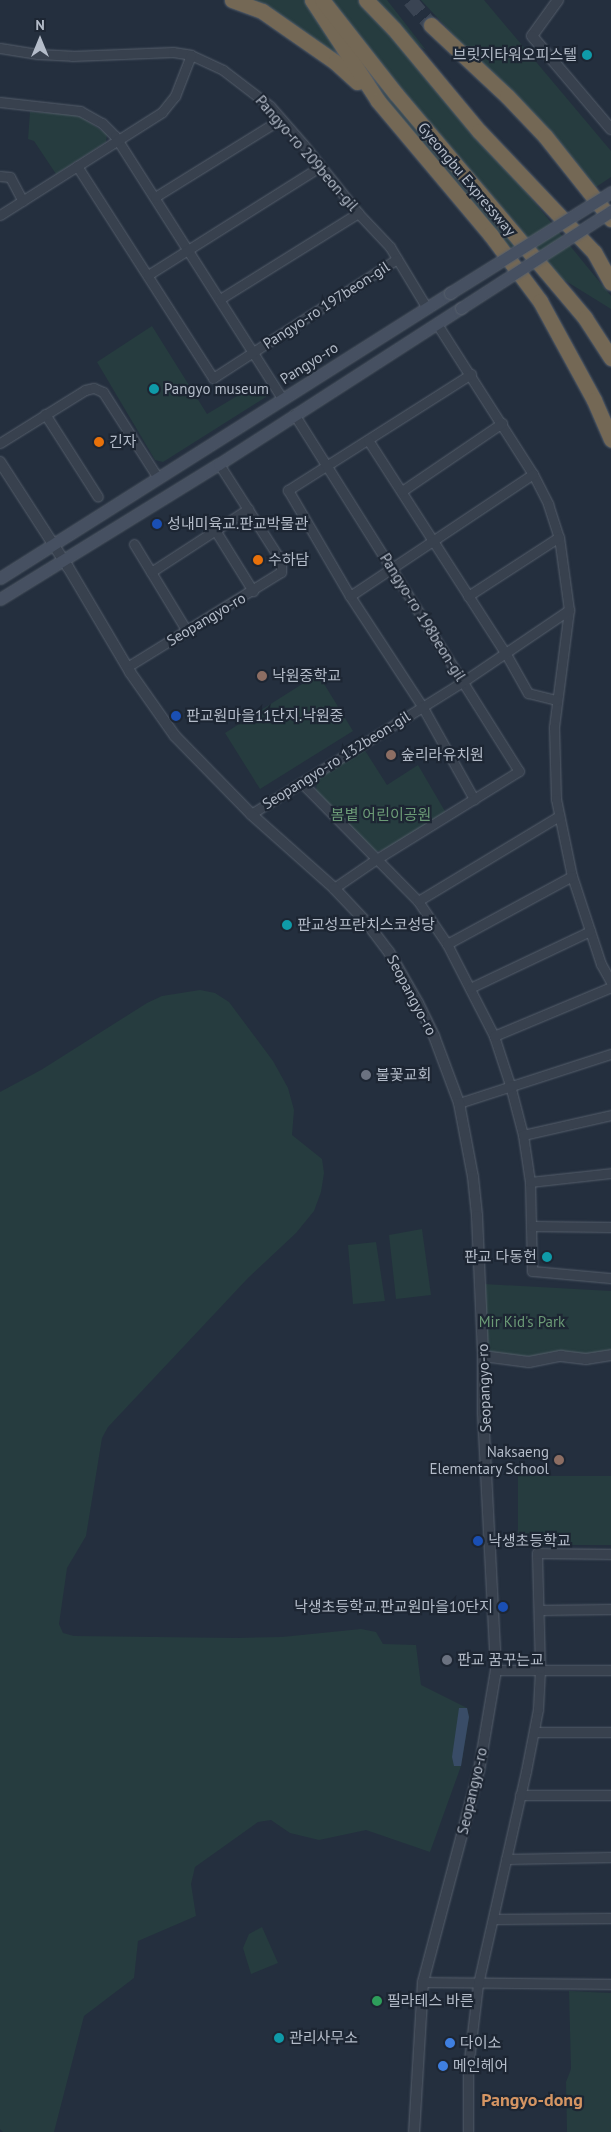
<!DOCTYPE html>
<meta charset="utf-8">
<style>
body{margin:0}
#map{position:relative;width:611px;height:2132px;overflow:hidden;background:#242f3e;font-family:"PT Sans","Noto Sans KR",sans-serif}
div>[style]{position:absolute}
.green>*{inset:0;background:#263c3f}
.water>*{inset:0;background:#394c67}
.motorway-tunnel>*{height:15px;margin-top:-7.5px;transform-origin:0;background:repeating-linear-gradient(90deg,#3a4453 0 15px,transparent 0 23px)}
.roads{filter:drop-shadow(0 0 1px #565f6c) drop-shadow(0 0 1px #565f6c)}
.minor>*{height:9px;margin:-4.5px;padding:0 4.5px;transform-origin:4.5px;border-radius:4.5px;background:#38414e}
.tertiary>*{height:10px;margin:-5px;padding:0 5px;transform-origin:5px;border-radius:5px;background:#38414e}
.secondary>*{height:11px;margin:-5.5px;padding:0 5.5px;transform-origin:5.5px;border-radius:5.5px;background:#465061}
.motorway>*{height:15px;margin:-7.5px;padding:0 7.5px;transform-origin:7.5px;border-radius:7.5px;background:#746855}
.bridges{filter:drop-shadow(0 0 1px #565f6c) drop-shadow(0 0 1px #565f6c)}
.secondary-bridge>*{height:11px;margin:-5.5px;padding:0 5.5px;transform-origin:5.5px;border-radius:5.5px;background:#465061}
.dots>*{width:14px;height:14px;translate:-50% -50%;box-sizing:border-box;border:2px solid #1d2633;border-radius:50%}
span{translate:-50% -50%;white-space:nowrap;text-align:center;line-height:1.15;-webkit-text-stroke:4.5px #1d2633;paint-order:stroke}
.poi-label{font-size:15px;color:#b4bcc9}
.right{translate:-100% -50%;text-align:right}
.left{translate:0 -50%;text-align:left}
.street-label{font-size:15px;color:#b4bcc9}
.park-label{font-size:15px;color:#6b9a76}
.quarter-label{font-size:18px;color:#d59563;font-weight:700}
.north{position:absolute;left:15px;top:15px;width:50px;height:50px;-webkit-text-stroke:4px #1d2633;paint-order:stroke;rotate:0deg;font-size:14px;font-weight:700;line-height:20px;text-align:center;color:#b4bcc9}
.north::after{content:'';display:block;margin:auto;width:18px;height:22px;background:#b4bcc9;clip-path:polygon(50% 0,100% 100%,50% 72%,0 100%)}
</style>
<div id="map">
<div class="green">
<i style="clip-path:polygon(232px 0,387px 0,426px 50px,395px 31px,611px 296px,611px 309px,490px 234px,378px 101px,335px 62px)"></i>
<i style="clip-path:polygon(421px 0,484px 0,611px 151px,611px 177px,596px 187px,549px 129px,458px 40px)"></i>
<i style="clip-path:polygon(30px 112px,68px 114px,81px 117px,107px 134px,106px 142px,56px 174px,34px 141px,28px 139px)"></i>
<i style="clip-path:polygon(152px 326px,207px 414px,259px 383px,267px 394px,266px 397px,163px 462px,155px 460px,97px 362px)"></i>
<i style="clip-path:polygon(318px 674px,353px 731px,260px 789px,225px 733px)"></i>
<i style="clip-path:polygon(364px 749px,387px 785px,418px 765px,446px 813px,384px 850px,373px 852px,316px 793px,317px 778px)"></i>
<i style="clip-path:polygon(200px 990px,215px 993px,229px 1002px,273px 1061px,288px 1088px,294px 1110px,292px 1135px,322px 1159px,324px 1173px,321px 1192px,314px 1211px,296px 1233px,248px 1278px,108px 1427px,102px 1438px,86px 1536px,67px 1568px,59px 1624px,63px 1633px,74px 1636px,237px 1638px,282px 1637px,361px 1629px,376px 1632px,383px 1644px,416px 1645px,421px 1685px,467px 1708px,469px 1717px,461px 1766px,430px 1852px,366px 1830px,319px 1840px,290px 1833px,271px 1820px,258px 1822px,195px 1867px,191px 1884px,196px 1916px,138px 1941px,134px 1978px,84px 2016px,54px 2132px,3px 2132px,0 2129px,0 1092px,41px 1070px,147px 1003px,162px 996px)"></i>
<i style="clip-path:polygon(422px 1229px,431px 1295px,396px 1299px,389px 1235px)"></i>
<i style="clip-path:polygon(376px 1242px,385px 1301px,353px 1304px,348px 1245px)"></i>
<i style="clip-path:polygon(483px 1284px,611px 1291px,611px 1354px,498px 1357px,487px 1348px)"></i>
<i style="clip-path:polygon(518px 1476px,611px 1476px,611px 1545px,518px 1545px)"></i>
<i style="clip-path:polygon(262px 1927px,278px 1963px,251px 1974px,243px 1948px,249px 1934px)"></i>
<i style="clip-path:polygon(569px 1991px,611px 1993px,611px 2132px,567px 2132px,566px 2082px,571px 2069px)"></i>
</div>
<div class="water">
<i style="clip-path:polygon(459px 1708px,467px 1708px,469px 1717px,461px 1766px,454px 1766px,452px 1757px)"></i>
</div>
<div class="motorway-tunnel">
<i style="left:410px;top:0;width:33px;rotate:50deg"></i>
</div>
<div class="roads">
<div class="minor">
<i style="left:0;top:48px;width:38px;rotate:9deg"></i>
<i style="left:38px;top:54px;width:34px;rotate:3deg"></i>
<i style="left:72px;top:56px;width:101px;rotate:-2.3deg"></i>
<i style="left:173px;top:52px;width:18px;rotate:9deg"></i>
<i style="left:191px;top:55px;width:35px;rotate:25deg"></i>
<i style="left:223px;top:70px;width:59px;rotate:37.5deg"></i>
<i style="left:270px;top:106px;width:52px;rotate:48.9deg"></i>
<i style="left:304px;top:145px;width:87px;rotate:51.5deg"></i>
<i style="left:358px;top:213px;width:47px;rotate:46.7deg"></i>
<i style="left:390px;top:247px;width:71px;rotate:58.8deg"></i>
<i style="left:0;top:102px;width:81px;rotate:6.4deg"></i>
<i style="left:80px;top:111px;width:25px;rotate:29deg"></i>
<i style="left:102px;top:123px;width:18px;rotate:45deg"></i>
<i style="left:115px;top:136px;width:311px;rotate:57.5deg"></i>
<i style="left:77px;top:166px;width:252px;rotate:57.3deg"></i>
<i style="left:213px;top:378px;width:219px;rotate:-32.9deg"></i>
<i style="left:0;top:176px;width:10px;rotate:6deg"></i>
<i style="left:10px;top:177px;width:27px;rotate:62deg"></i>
<i style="left:155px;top:197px;width:148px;rotate:-31.8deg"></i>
<i style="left:0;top:215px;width:192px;rotate:-32.4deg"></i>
<i style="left:162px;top:112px;width:21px;rotate:-51deg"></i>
<i style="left:175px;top:96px;width:44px;rotate:-68.7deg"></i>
<i style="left:148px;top:275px;width:204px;rotate:-32.2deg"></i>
<i style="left:220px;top:299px;width:163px;rotate:-31.9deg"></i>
<i style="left:437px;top:324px;width:178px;rotate:57.4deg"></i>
<i style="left:533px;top:474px;width:34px;rotate:63deg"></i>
<i style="left:548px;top:504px;width:35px;rotate:72deg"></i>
<i style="left:559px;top:537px;width:74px;rotate:82.2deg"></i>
<i style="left:569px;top:610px;width:118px;rotate:97.3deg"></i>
<i style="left:554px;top:727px;width:72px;rotate:88.4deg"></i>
<i style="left:556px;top:799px;width:79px;rotate:78.3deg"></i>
<i style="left:572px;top:876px;width:93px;rotate:71.8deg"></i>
<i style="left:601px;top:964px;width:21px;rotate:61deg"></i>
<i style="left:471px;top:374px;width:217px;rotate:147.6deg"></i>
<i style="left:288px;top:490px;width:123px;rotate:59.7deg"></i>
<i style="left:350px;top:596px;width:131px;rotate:56.8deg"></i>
<i style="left:422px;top:706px;width:107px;rotate:60.8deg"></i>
<i style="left:45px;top:414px;width:98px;rotate:57.4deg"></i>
<i style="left:294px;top:414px;width:422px;rotate:57.8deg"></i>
<i style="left:519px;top:771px;width:169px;rotate:148.3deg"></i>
<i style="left:375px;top:860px;width:50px;rotate:145.7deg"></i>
<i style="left:368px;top:440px;width:255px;rotate:57.2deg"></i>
<i style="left:506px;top:654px;width:45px;rotate:60.6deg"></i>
<i style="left:528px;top:693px;width:30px;rotate:14deg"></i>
<i style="left:0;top:443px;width:100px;rotate:-31.9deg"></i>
<i style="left:85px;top:390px;width:9px;rotate:-13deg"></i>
<i style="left:94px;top:388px;width:10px;rotate:24deg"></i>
<i style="left:103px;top:392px;width:102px;rotate:57.4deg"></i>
<i style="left:402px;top:491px;width:121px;rotate:-34.2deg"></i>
<i style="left:215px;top:530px;width:72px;rotate:58.1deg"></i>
<i style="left:134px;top:544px;width:102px;rotate:58.7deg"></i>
<i style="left:151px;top:572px;width:116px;rotate:-33deg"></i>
<i style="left:350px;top:596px;width:220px;rotate:-33.7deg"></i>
<i style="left:468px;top:596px;width:108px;rotate:-33deg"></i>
<i style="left:127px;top:667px;width:181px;rotate:-31.7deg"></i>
<i style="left:281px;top:572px;width:11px;rotate:-90deg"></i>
<i style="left:281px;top:561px;width:115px;rotate:-122.6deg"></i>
<i style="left:302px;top:783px;width:165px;rotate:45.5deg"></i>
<i style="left:418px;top:901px;width:52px;rotate:56deg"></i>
<i style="left:447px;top:944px;width:103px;rotate:62.9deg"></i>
<i style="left:494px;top:1036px;width:52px;rotate:71.9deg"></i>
<i style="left:510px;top:1085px;width:52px;rotate:75.4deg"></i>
<i style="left:523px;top:1135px;width:48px;rotate:81.5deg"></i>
<i style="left:530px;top:1182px;width:89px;rotate:88.7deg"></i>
<i style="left:532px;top:1271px;width:79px;rotate:5.1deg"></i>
<i style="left:251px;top:814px;width:251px;rotate:-32deg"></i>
<i style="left:464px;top:681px;width:127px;rotate:-34.1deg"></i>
<i style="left:418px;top:901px;width:165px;rotate:-31.1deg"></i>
<i style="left:447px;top:944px;width:142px;rotate:-28.5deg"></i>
<i style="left:470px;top:988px;width:133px;rotate:-25.4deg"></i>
<i style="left:494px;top:1036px;width:127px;rotate:-22.7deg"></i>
<i style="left:459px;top:1103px;width:160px;rotate:-17.9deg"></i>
<i style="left:523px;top:1135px;width:90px;rotate:-12.8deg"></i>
<i style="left:530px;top:1182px;width:81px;rotate:-6.3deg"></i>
<i style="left:532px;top:1226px;width:79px;rotate:0.7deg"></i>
<i style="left:539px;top:1610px;width:72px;rotate:-0.8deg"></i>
<i style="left:496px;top:1670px;width:115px"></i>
<i style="left:535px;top:1732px;width:76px"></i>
<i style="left:520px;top:1795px;width:91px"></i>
<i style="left:506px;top:1859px;width:105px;rotate:-1.1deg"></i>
<i style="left:493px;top:1919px;width:118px;rotate:-0.5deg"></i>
<i style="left:423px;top:1982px;width:188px;rotate:0.6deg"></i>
<i style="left:468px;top:2132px;width:64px;rotate:-90deg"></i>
<i style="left:468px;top:2068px;width:85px;rotate:-83.2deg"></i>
<i style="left:478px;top:1984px;width:218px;rotate:-77.3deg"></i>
<i style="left:526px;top:1771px;width:63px;rotate:-79deg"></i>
<i style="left:538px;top:1709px;width:40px;rotate:-87.1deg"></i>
<i style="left:540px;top:1669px;width:116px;rotate:-91.5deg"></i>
<i style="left:537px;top:1553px;width:74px;rotate:0.8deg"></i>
</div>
<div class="tertiary">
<i style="left:558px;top:0;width:44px;rotate:125.8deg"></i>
<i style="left:532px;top:36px;width:122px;rotate:49.7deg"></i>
<i style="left:0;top:462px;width:125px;rotate:57.1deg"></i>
<i style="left:68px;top:567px;width:122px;rotate:59.4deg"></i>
<i style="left:130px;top:672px;width:78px;rotate:54.9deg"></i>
<i style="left:175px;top:736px;width:109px;rotate:45.7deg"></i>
<i style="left:251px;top:814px;width:111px;rotate:41.7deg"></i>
<i style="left:334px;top:888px;width:48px;rotate:46.7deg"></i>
<i style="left:367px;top:923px;width:36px;rotate:53deg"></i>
<i style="left:389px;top:952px;width:59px;rotate:60.4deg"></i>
<i style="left:418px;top:1003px;width:37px;rotate:64deg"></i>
<i style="left:434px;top:1036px;width:72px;rotate:69.5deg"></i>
<i style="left:459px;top:1103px;width:75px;rotate:79.3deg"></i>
<i style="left:473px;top:1177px;width:39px;rotate:84deg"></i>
<i style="left:477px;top:1216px;width:140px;rotate:87.5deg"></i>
<i style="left:483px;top:1356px;width:57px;rotate:90deg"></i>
<i style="left:483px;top:1413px;width:257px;rotate:87.1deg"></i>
<i style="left:496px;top:1670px;width:101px;rotate:99.6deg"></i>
<i style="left:479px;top:1770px;width:219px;rotate:104.8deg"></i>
<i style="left:423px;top:1982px;width:150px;rotate:93.4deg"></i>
<i style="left:483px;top:1356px;width:46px;rotate:7.4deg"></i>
<i style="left:529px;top:1362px;width:33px;rotate:-11deg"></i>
<i style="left:561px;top:1356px;width:25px;rotate:7deg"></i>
<i style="left:586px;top:1359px;width:25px;rotate:-9deg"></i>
</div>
<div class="secondary">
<i style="left:0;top:578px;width:533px;rotate:-32.35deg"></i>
<i style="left:0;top:599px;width:257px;rotate:-31.7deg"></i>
<i style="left:219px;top:464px;width:288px;rotate:-32.8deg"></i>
</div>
<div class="motorway">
<i style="left:232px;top:0;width:32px;rotate:20deg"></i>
<i style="left:262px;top:11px;width:89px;rotate:34.9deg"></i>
<i style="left:335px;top:62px;width:30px;rotate:42deg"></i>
<i style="left:312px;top:0;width:121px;rotate:56.8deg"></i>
<i style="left:378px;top:101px;width:174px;rotate:49.9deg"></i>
<i style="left:490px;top:234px;width:84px;rotate:53.3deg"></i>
<i style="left:540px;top:301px;width:113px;rotate:61.4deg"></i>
<i style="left:594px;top:400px;width:43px;rotate:66.4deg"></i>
<i style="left:322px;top:0;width:120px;rotate:51.8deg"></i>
<i style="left:396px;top:94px;width:293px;rotate:49.8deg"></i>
<i style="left:585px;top:318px;width:48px;rotate:57deg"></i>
<i style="left:366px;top:0;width:40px;rotate:46deg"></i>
<i style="left:394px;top:29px;width:133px;rotate:50.2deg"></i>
<i style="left:479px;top:131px;width:167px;rotate:46.5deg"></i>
<i style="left:594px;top:252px;width:35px;rotate:61deg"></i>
<i style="left:431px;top:25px;width:104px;rotate:43.1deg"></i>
<i style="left:507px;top:96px;width:55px;rotate:46.5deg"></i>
<i style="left:545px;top:136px;width:106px;rotate:51.5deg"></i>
</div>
</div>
<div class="bridges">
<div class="secondary-bridge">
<i style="left:450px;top:293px;width:190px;rotate:-32.1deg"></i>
<i style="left:461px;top:308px;width:179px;rotate:-32.9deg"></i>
</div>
</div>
<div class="dots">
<i style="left:587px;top:55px;background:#0f9aa8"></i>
<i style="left:154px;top:389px;background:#0f9aa8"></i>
<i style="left:99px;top:442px;background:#e8710a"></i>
<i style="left:157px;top:524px;background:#1a4fb4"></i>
<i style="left:258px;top:560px;background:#e8710a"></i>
<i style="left:262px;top:676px;background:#8d6e63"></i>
<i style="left:176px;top:716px;background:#1a4fb4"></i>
<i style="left:391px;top:755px;background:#8d6e63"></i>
<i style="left:287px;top:925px;background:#0f9aa8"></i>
<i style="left:366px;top:1075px;background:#6b7280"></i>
<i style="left:547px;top:1257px;background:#0f9aa8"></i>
<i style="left:559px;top:1460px;background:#8d6e63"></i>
<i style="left:478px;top:1541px;background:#1a4fb4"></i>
<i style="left:503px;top:1607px;background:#1a4fb4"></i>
<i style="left:447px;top:1660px;background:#6b7280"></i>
<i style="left:377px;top:2001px;background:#2e9e5b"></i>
<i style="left:279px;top:2038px;background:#0f9aa8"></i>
<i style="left:450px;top:2043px;background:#3f7fe0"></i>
<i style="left:443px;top:2066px;background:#3f7fe0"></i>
</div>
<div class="poi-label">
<span class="right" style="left:577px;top:55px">브릿지타워오피스텔</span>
<span class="left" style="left:164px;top:389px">Pangyo museum</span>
<span class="left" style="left:109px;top:442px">긴자</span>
<span class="left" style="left:167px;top:524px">성내미육교.판교박물관</span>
<span class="left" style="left:268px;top:560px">수하담</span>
<span class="left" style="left:272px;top:676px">낙원중학교</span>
<span class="left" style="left:186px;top:716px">판교원마을11단지.낙원중</span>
<span class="left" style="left:401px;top:755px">숲리라유치원</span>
<span class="left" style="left:297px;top:925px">판교성프란치스코성당</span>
<span class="left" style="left:376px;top:1075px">불꽃교회</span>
<span class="right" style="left:537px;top:1257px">판교 다동헌</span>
<span class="right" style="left:549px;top:1460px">Naksaeng<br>Elementary School</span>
<span class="left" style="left:488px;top:1541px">낙생초등학교</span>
<span class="right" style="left:493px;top:1607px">낙생초등학교.판교원마을10단지</span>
<span class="left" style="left:457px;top:1660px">판교 꿈꾸는교</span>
<span class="left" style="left:387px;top:2001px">필라테스 바른</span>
<span class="left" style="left:289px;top:2038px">관리사무소</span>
<span class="left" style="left:460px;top:2043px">다이소</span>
<span class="left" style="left:453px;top:2066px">메인헤어</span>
</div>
<div class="street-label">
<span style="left:307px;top:153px;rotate:49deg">Pangyo-ro 209beon-gil</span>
<span style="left:467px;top:179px;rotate:50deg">Gyeongbu Expressway</span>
<span style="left:326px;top:305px;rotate:-33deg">Pangyo-ro 197beon-gil</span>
<span style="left:309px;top:363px;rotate:-32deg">Pangyo-ro</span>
<span style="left:423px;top:617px;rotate:58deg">Pangyo-ro 198beon-gil</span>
<span style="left:206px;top:619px;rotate:-31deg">Seopangyo-ro</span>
<span style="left:336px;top:760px;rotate:-32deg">Seopangyo-ro 132beon-gil</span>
<span style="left:412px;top:995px;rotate:62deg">Seopangyo-ro</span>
<span style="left:484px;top:1388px;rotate:-92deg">Seopangyo-ro</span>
<span style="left:472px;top:1791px;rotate:-77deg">Seopangyo-ro</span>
</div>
<div class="park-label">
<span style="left:381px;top:815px">봄볕 어린이공원</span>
<span style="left:522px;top:1322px">Mir Kid's Park</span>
</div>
<div class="quarter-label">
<span style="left:532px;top:2100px">Pangyo-dong</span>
</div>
<div class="north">N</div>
</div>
